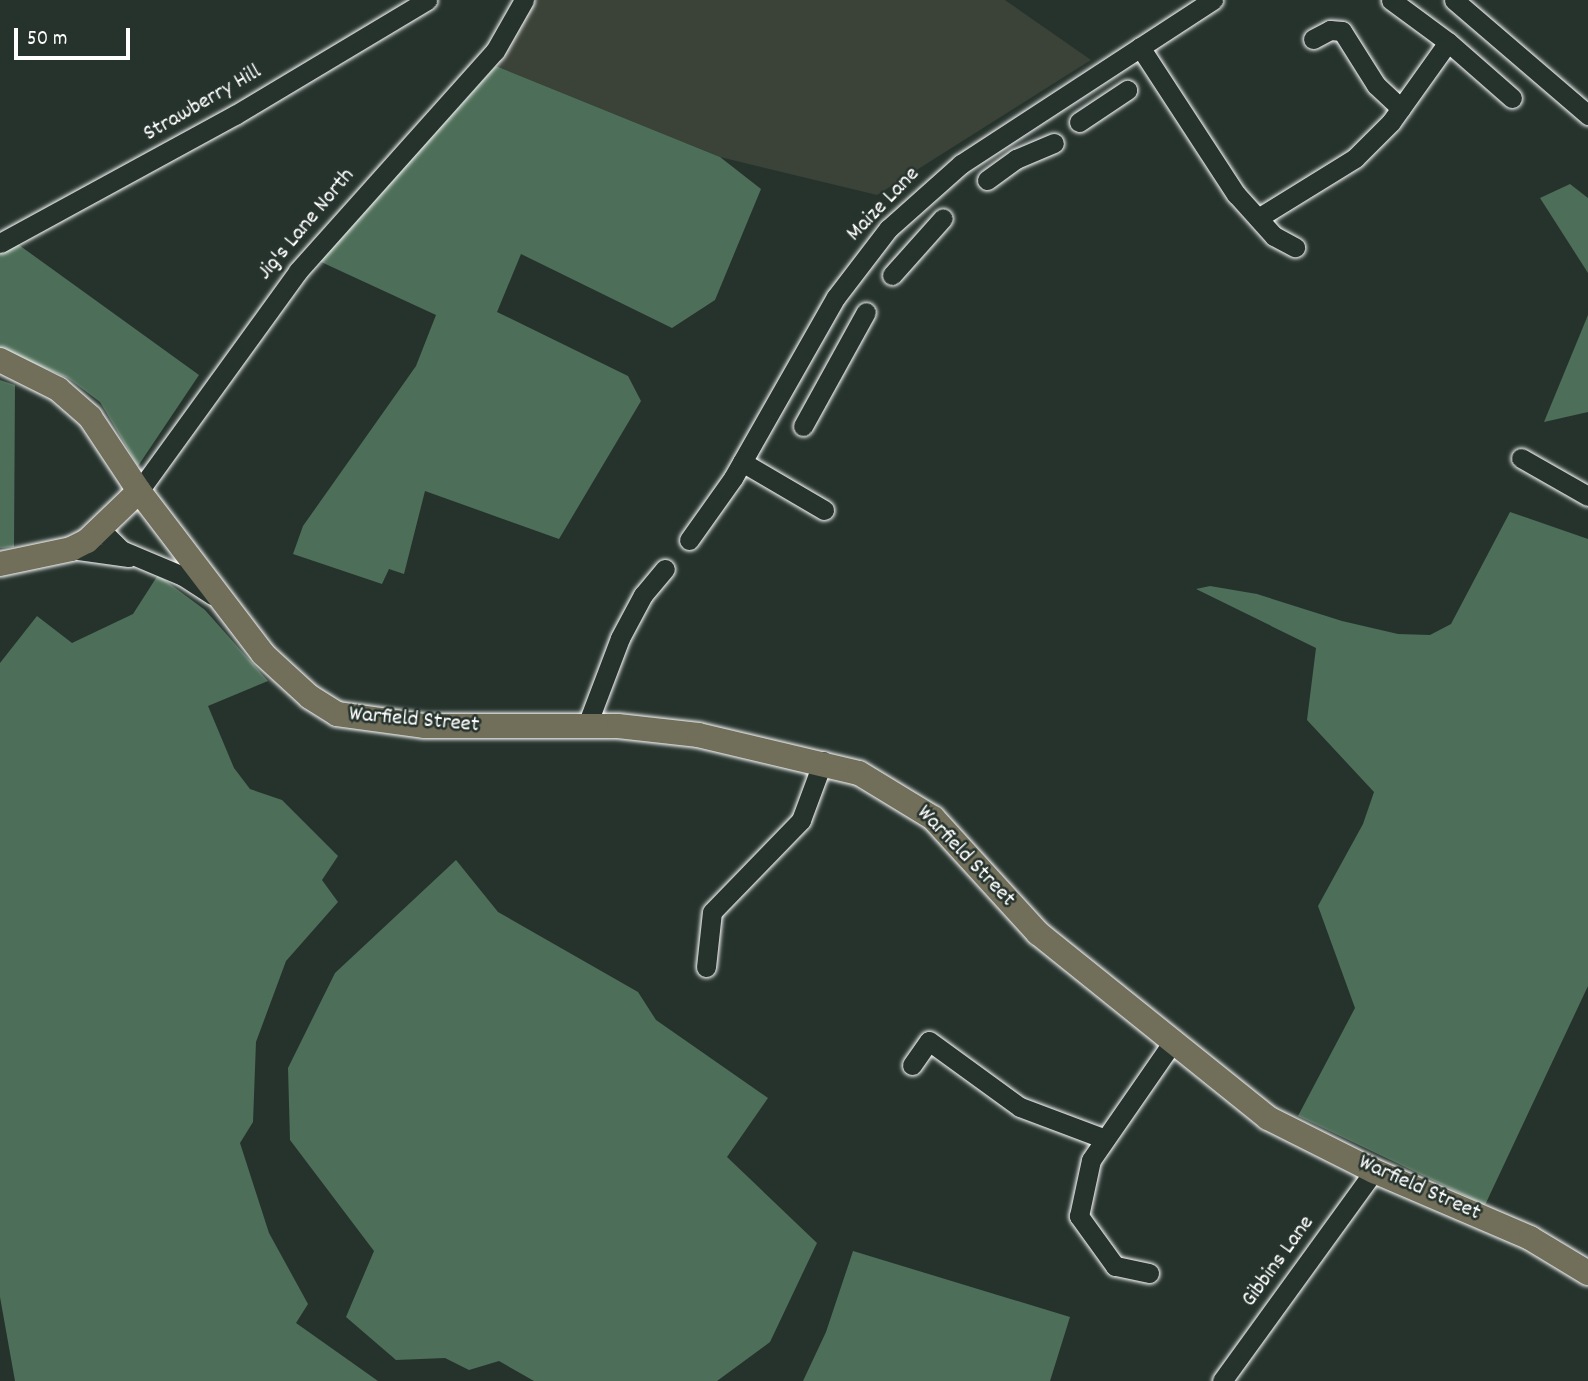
<!DOCTYPE html>
<style>
body{margin:0}
#map{position:relative;width:1588px;height:1381px;overflow:hidden;background:#26332d;font-family:Dekko,sans-serif}
div>[style]{position:absolute}
.built>*{inset:0;background:#3b4238}
.green>*{inset:0;background:#4d6e58}
.roads{filter:drop-shadow(0 0 2px #fff) drop-shadow(0 0 2px #fff)}
.minor>*{height:19px;margin:-9.5px;padding:0 9.5px;transform-origin:9.5px;border-radius:9.5px;background:#26332d}
.major>*{height:24px;margin:-12px;padding:0 12px;transform-origin:12px;border-radius:12px;background:#716e59}
span{translate:-50% -50%;white-space:nowrap;text-align:center;line-height:1.15;-webkit-text-stroke:5px #26332d;paint-order:stroke}
.street-label{font-size:23px;color:#fff}
.scale{position:absolute;left:14px;top:28px;width:116px;height:32px;box-sizing:border-box;border:4px solid #fff;border-top:0;padding-left:9px;font-size:21px;line-height:24px;white-space:nowrap;color:#fff;-webkit-text-stroke:5px #26332d;paint-order:stroke}
</style>
<div id="map">
<div class="built">
<i style="clip-path:polygon(536px 0,1005px 0,1091px 60px,877px 195px,720px 157px,496px 66px)"></i>
</div>
<div class="green">
<i style="clip-path:polygon(496px 66px,720px 157px,761px 189px,715px 300px,672px 328px,521px 254px,497px 312px,628px 376px,641px 401px,559px 539px,425px 491px,404px 574px,389px 569px,382px 584px,293px 554px,303px 526px,416px 366px,436px 315px,319px 261px)"></i>
<i style="clip-path:polygon(1570px 184px,1588px 198px,1588px 273px,1540px 198px)"></i>
<i style="clip-path:polygon(12px 240px,199px 375px,138px 466px,100px 402px,68px 378px,0 349px,0 248px)"></i>
<i style="clip-path:polygon(1588px 315px,1588px 412px,1544px 422px)"></i>
<i style="clip-path:polygon(0 380px,15px 385px,14px 547px,0 548px)"></i>
<i style="clip-path:polygon(1510px 512px,1588px 539px,1588px 986px,1485px 1205px,1298px 1116px,1355px 1008px,1318px 906px,1363px 824px,1374px 792px,1307px 720px,1316px 648px,1196px 589px,1210px 586px,1257px 594px,1342px 621px,1398px 634px,1430px 635px,1451px 624px)"></i>
<i style="clip-path:polygon(158px 575px,205px 610px,268px 681px,208px 706px,234px 768px,250px 789px,282px 800px,338px 856px,322px 880px,338px 902px,286px 961px,256px 1042px,253px 1122px,240px 1143px,269px 1233px,308px 1304px,296px 1323px,378px 1381px,15px 1381px,0 1297px,0 663px,37px 616px,72px 643px,133px 614px)"></i>
<i style="clip-path:polygon(456px 860px,498px 912px,638px 992px,656px 1020px,768px 1098px,727px 1157px,817px 1243px,770px 1342px,717px 1381px,534px 1381px,499px 1361px,469px 1370px,445px 1358px,396px 1360px,346px 1317px,374px 1251px,290px 1140px,288px 1068px,335px 973px)"></i>
<i style="clip-path:polygon(853px 1251px,1070px 1317px,1050px 1381px,803px 1381px,826px 1332px)"></i>
</div>
<div class="roads">
<div class="minor">
<i style="left:1391px;top:0;width:71px;rotate:36.4deg"></i>
<i style="left:1448px;top:42px;width:85px;rotate:41.2deg"></i>
<i style="left:1454px;top:0;width:177px;rotate:40.6deg"></i>
<i style="left:1313px;top:39px;width:19px;rotate:-28deg"></i>
<i style="left:1330px;top:30px;width:12px;rotate:5deg"></i>
<i style="left:1342px;top:31px;width:64px;rotate:57.8deg"></i>
<i style="left:1376px;top:85px;width:34px;rotate:43deg"></i>
<i style="left:1140px;top:47px;width:176px;rotate:56.9deg"></i>
<i style="left:1236px;top:194px;width:57px;rotate:47.9deg"></i>
<i style="left:1274px;top:236px;width:24px;rotate:28deg"></i>
<i style="left:1079px;top:122px;width:58px;rotate:-33.7deg"></i>
<i style="left:987px;top:180px;width:36px;rotate:-36deg"></i>
<i style="left:1016px;top:159px;width:41px;rotate:-22.8deg"></i>
<i style="left:1258px;top:218px;width:114px;rotate:-31.7deg"></i>
<i style="left:1355px;top:158px;width:51px;rotate:-45deg"></i>
<i style="left:1391px;top:122px;width:98px;rotate:-54.5deg"></i>
<i style="left:0;top:243px;width:268px;rotate:-28.6deg"></i>
<i style="left:235px;top:115px;width:224px;rotate:-30.9deg"></i>
<i style="left:892px;top:275px;width:76px;rotate:-48.2deg"></i>
<i style="left:803px;top:426px;width:130px;rotate:-61.1deg"></i>
<i style="left:1521px;top:458px;width:77px;rotate:29.6deg"></i>
<i style="left:742px;top:462px;width:95px;rotate:30.3deg"></i>
<i style="left:139px;top:491px;width:271px;rotate:-54.1deg"></i>
<i style="left:298px;top:271px;width:295px;rotate:-48.2deg"></i>
<i style="left:495px;top:51px;width:59px;rotate:-60.4deg"></i>
<i style="left:102px;top:531px;width:27px;rotate:45deg"></i>
<i style="left:121px;top:550px;width:67px;rotate:22.8deg"></i>
<i style="left:183px;top:576px;width:35px;rotate:33deg"></i>
<i style="left:689px;top:540px;width:76px;rotate:-54.6deg"></i>
<i style="left:733px;top:478px;width:208px;rotate:-60.4deg"></i>
<i style="left:836px;top:297px;width:86px;rotate:-52.6deg"></i>
<i style="left:888px;top:229px;width:98px;rotate:-41.7deg"></i>
<i style="left:961px;top:164px;width:301px;rotate:-33.1deg"></i>
<i style="left:71px;top:549px;width:58px;rotate:8deg"></i>
<i style="left:587px;top:725px;width:93px;rotate:-69.2deg"></i>
<i style="left:620px;top:638px;width:49px;rotate:-61.9deg"></i>
<i style="left:643px;top:595px;width:34px;rotate:-50deg"></i>
<i style="left:706px;top:967px;width:55px;rotate:-83.8deg"></i>
<i style="left:712px;top:912px;width:128px;rotate:-45.9deg"></i>
<i style="left:801px;top:820px;width:63px;rotate:-69.6deg"></i>
<i style="left:912px;top:1065px;width:29px;rotate:-55deg"></i>
<i style="left:929px;top:1041px;width:112px;rotate:36deg"></i>
<i style="left:1020px;top:1107px;width:91px;rotate:20.6deg"></i>
<i style="left:1149px;top:1273px;width:35px;rotate:-168deg"></i>
<i style="left:1115px;top:1266px;width:62px;rotate:-125.8deg"></i>
<i style="left:1079px;top:1216px;width:57px;rotate:-77.9deg"></i>
<i style="left:1091px;top:1160px;width:142px;rotate:-55.3deg"></i>
<i style="left:1222px;top:1381px;width:259px;rotate:-54.1deg"></i>
</div>
<div class="major">
<i style="left:0;top:360px;width:65px;rotate:26.6deg"></i>
<i style="left:58px;top:389px;width:43px;rotate:41.2deg"></i>
<i style="left:90px;top:417px;width:89px;rotate:56.5deg"></i>
<i style="left:139px;top:491px;width:205px;rotate:52.7deg"></i>
<i style="left:263px;top:654px;width:64px;rotate:42.5deg"></i>
<i style="left:310px;top:697px;width:32px;rotate:32deg"></i>
<i style="left:337px;top:714px;width:89px;rotate:7.8deg"></i>
<i style="left:425px;top:726px;width:193px"></i>
<i style="left:618px;top:726px;width:81px;rotate:6.4deg"></i>
<i style="left:698px;top:735px;width:165px;rotate:13.3deg"></i>
<i style="left:859px;top:773px;width:87px;rotate:31.3deg"></i>
<i style="left:933px;top:818px;width:156px;rotate:47.6deg"></i>
<i style="left:1038px;top:933px;width:295px;rotate:38.8deg"></i>
<i style="left:1268px;top:1118px;width:119px;rotate:26.6deg"></i>
<i style="left:1374px;top:1171px;width:170px;rotate:23.2deg"></i>
<i style="left:1530px;top:1238px;width:68px;rotate:31.1deg"></i>
<i style="left:0;top:564px;width:73px;rotate:-11.9deg"></i>
<i style="left:71px;top:549px;width:18px;rotate:-27deg"></i>
<i style="left:87px;top:541px;width:72px;rotate:-43.9deg"></i>
</div>
</div>
<div class="street-label">
<span style="left:203px;top:104px;rotate:-30deg">Strawberry Hill</span>
<span style="left:884px;top:205px;rotate:-46deg">Maize Lane</span>
<span style="left:307px;top:225px;rotate:-50deg">Jig's Lane North</span>
<span style="left:414px;top:721px;rotate:5deg">Warfield Street</span>
<span style="left:965px;top:857px;rotate:46deg">Warfield Street</span>
<span style="left:1419px;top:1189px;rotate:24deg">Warfield Street</span>
<span style="left:1279px;top:1262px;rotate:-54deg">Gibbins Lane</span>
</div>
<div class="scale">50 m</div>
</div>
